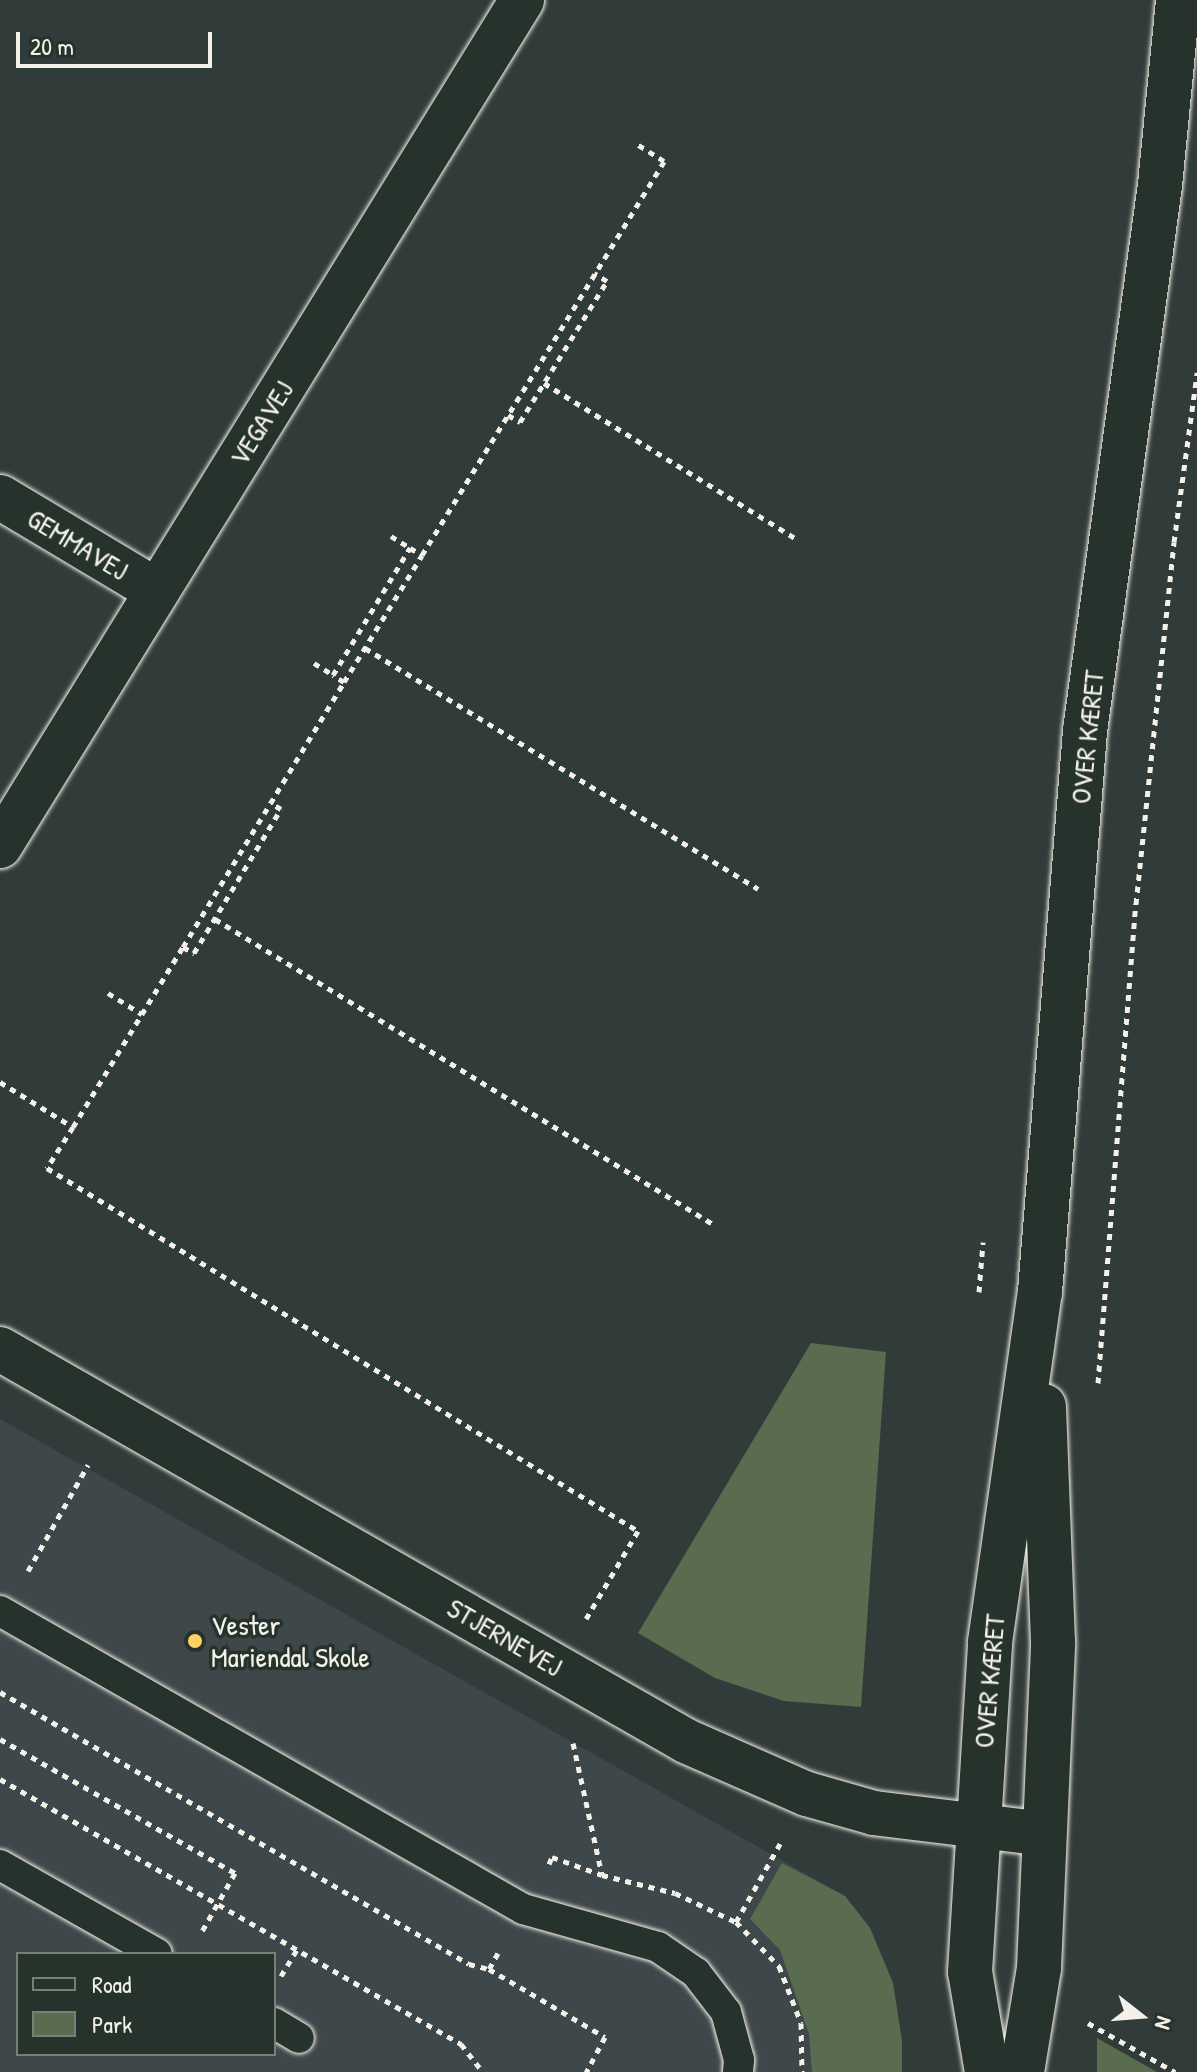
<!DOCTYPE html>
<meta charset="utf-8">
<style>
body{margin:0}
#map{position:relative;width:1197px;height:2072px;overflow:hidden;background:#313c3a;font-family:"Patrick Hand",sans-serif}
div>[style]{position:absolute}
.built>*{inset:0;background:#3e474a}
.green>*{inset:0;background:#5a6c4f}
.path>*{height:5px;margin-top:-2.5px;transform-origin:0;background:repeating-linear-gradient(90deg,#f4f1e8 0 6px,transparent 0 12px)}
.roads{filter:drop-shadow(0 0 2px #f4f1e8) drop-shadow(0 0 2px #f4f1e8)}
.service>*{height:30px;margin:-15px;padding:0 15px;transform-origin:15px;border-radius:15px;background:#26332d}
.minor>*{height:44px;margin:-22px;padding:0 22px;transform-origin:22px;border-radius:22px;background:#26332d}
.secondary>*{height:44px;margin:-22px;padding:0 22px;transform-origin:22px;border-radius:22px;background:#26332d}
.dots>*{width:22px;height:22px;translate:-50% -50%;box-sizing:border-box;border:4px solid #26332d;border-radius:50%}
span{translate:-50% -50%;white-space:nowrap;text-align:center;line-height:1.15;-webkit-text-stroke:7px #26332d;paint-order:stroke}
.street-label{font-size:28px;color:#f4f1e8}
.poi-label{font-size:28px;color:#f4f1e8}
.left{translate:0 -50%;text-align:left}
.legend{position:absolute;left:16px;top:1952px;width:260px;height:104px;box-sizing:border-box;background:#26332d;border:2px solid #787f78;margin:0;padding:10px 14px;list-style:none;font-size:24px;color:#f4f1e8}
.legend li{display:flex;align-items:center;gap:16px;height:40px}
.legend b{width:40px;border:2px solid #787f78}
.north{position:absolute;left:1101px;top:1976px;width:80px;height:80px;-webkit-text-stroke:6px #26332d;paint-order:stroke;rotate:107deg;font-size:22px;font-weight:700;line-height:32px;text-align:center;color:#f4f1e8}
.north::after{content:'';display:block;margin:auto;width:28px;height:36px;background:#f4f1e8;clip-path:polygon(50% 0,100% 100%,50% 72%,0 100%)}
.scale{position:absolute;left:16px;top:32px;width:196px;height:36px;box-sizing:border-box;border:4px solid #f4f1e8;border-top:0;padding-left:10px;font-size:24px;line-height:28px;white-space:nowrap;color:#f4f1e8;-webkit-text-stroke:6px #26332d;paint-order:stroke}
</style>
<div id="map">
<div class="built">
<i style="clip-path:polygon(evenodd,0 1419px,845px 1896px,870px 1928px,893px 1983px,902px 2041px,902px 2072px,0 2072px,0 1419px,18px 1954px,274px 1954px,274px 2054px,18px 2054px,18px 1954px)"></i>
</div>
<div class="green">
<i style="clip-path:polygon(811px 1343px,886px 1352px,861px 1707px,784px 1701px,715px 1678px,638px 1633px)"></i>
<i style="clip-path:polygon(782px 1863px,845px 1896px,870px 1928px,893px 1983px,902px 2041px,902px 2072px,812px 2072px,809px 2034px,780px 1950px,750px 1919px)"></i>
<i style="clip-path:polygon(1097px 2038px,1157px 2072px,1097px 2072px)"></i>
</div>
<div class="path">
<i style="left:544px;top:383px;width:297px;rotate:31.7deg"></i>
<i style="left:508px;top:415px;width:14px;rotate:30deg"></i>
<i style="left:520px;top:422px;width:166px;rotate:-58.3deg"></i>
<i style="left:607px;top:281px;width:15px;rotate:-148deg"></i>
<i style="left:391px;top:536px;width:22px;rotate:32deg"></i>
<i style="left:365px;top:648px;width:461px;rotate:31.5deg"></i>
<i style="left:314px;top:663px;width:22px;rotate:32deg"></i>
<i style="left:344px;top:682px;width:149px;rotate:-58.4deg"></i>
<i style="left:215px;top:919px;width:584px;rotate:31.49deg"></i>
<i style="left:183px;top:947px;width:310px;rotate:-58.7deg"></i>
<i style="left:344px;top:682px;width:13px;rotate:-148deg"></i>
<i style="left:333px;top:675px;width:149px;rotate:-58.8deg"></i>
<i style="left:410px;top:548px;width:14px;rotate:30deg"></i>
<i style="left:422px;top:555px;width:462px;rotate:-58.4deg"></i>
<i style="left:664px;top:161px;width:34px;rotate:-148deg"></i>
<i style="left:108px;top:993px;width:40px;rotate:32deg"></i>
<i style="left:0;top:1082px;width:86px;rotate:31.7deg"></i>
<i style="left:73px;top:1127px;width:49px;rotate:122.4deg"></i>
<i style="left:47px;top:1168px;width:694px;rotate:31.56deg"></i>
<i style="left:638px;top:1531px;width:102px;rotate:120.6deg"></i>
<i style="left:73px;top:1127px;width:211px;rotate:-58.6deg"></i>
<i style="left:183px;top:947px;width:13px;rotate:29deg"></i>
<i style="left:194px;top:953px;width:168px;rotate:-58.9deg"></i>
<i style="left:281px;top:809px;width:12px;rotate:-149deg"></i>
<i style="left:979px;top:1292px;width:50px;rotate:-85.4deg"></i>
<i style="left:1098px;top:1383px;width:481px;rotate:-85.5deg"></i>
<i style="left:1136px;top:904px;width:364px;rotate:-84deg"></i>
<i style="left:1174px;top:542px;width:171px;rotate:-82.2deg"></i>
<i style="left:28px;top:1571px;width:122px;rotate:-60.5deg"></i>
<i style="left:0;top:1692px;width:542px;rotate:30.11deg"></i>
<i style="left:469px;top:1964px;width:21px;rotate:14deg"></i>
<i style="left:0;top:1739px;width:271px;rotate:29.7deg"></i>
<i style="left:235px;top:1873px;width:69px;rotate:119.5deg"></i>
<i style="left:573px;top:1743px;width:135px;rotate:77.6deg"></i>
<i style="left:0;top:1779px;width:532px;rotate:29.89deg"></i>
<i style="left:461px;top:2044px;width:36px;rotate:52deg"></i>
<i style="left:549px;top:1864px;width:8px;rotate:-67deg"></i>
<i style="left:552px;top:1857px;width:53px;rotate:19.8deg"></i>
<i style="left:602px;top:1875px;width:75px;rotate:13.9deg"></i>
<i style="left:675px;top:1893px;width:68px;rotate:25.4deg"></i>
<i style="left:736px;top:1922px;width:62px;rotate:45.7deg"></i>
<i style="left:779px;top:1966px;width:61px;rotate:68.9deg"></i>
<i style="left:801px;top:2023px;width:49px;rotate:88.8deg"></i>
<i style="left:736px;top:1922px;width:90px;rotate:-60.6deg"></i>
<i style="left:498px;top:1953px;width:18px;rotate:119deg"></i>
<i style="left:489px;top:1969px;width:134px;rotate:30.4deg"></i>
<i style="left:605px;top:2037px;width:40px;rotate:118deg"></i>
<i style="left:281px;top:1976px;width:31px;rotate:-59deg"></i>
<i style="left:1088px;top:2023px;width:100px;rotate:29.4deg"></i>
</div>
<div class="roads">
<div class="service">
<i style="left:0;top:1611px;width:602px;rotate:29.67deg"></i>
<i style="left:523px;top:1909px;width:140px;rotate:15.7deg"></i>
<i style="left:658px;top:1947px;width:46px;rotate:34.4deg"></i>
<i style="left:696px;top:1973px;width:49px;rotate:52.4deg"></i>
<i style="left:726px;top:2012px;width:50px;rotate:74.8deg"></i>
<i style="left:739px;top:2060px;width:12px;rotate:95deg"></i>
<i style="left:0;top:1865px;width:180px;rotate:29.5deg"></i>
<i style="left:274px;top:2023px;width:29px;rotate:31deg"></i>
</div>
<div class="minor">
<i style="left:0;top:497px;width:183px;rotate:30.9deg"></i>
<i style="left:0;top:846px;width:994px;rotate:-58.32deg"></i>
<i style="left:0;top:1349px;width:790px;rotate:29.74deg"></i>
<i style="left:686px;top:1741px;width:132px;rotate:23.7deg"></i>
<i style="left:807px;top:1794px;width:70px;rotate:15.8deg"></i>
<i style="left:874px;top:1813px;width:171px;rotate:7deg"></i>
</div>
<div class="secondary">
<i style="left:987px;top:2072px;width:101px;rotate:-99.6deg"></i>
<i style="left:970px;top:1972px;width:331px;rotate:-86.5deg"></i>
<i style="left:990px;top:1642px;width:354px;rotate:-81.9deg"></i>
<i style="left:1040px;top:1292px;width:563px;rotate:-85.41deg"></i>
<i style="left:1085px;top:731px;width:551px;rotate:-82.18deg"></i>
<i style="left:1160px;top:185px;width:186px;rotate:-84.4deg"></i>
<i style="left:1022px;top:2072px;width:105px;rotate:-80.7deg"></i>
<i style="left:1039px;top:1968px;width:326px;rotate:-87.5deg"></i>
<i style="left:1053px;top:1642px;width:236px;rotate:-92.2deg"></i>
</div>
</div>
<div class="dots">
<i style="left:195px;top:1641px;background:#ffd166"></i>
</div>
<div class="street-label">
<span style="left:261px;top:423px;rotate:-58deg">VEGAVEJ</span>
<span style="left:78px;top:544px;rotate:31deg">GEMMAVEJ</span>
<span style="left:1087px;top:737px;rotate:-84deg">OVER KÆRET</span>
<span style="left:505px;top:1637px;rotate:30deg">STJERNEVEJ</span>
<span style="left:989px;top:1681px;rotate:-85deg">OVER KÆRET</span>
</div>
<div class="poi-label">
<span class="left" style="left:211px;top:1641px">Vester<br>Mariendal Skole</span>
</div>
<ul class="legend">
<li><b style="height:10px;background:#26332d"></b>Road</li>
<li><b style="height:22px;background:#5a6c4f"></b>Park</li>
</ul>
<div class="north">N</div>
<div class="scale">20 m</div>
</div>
